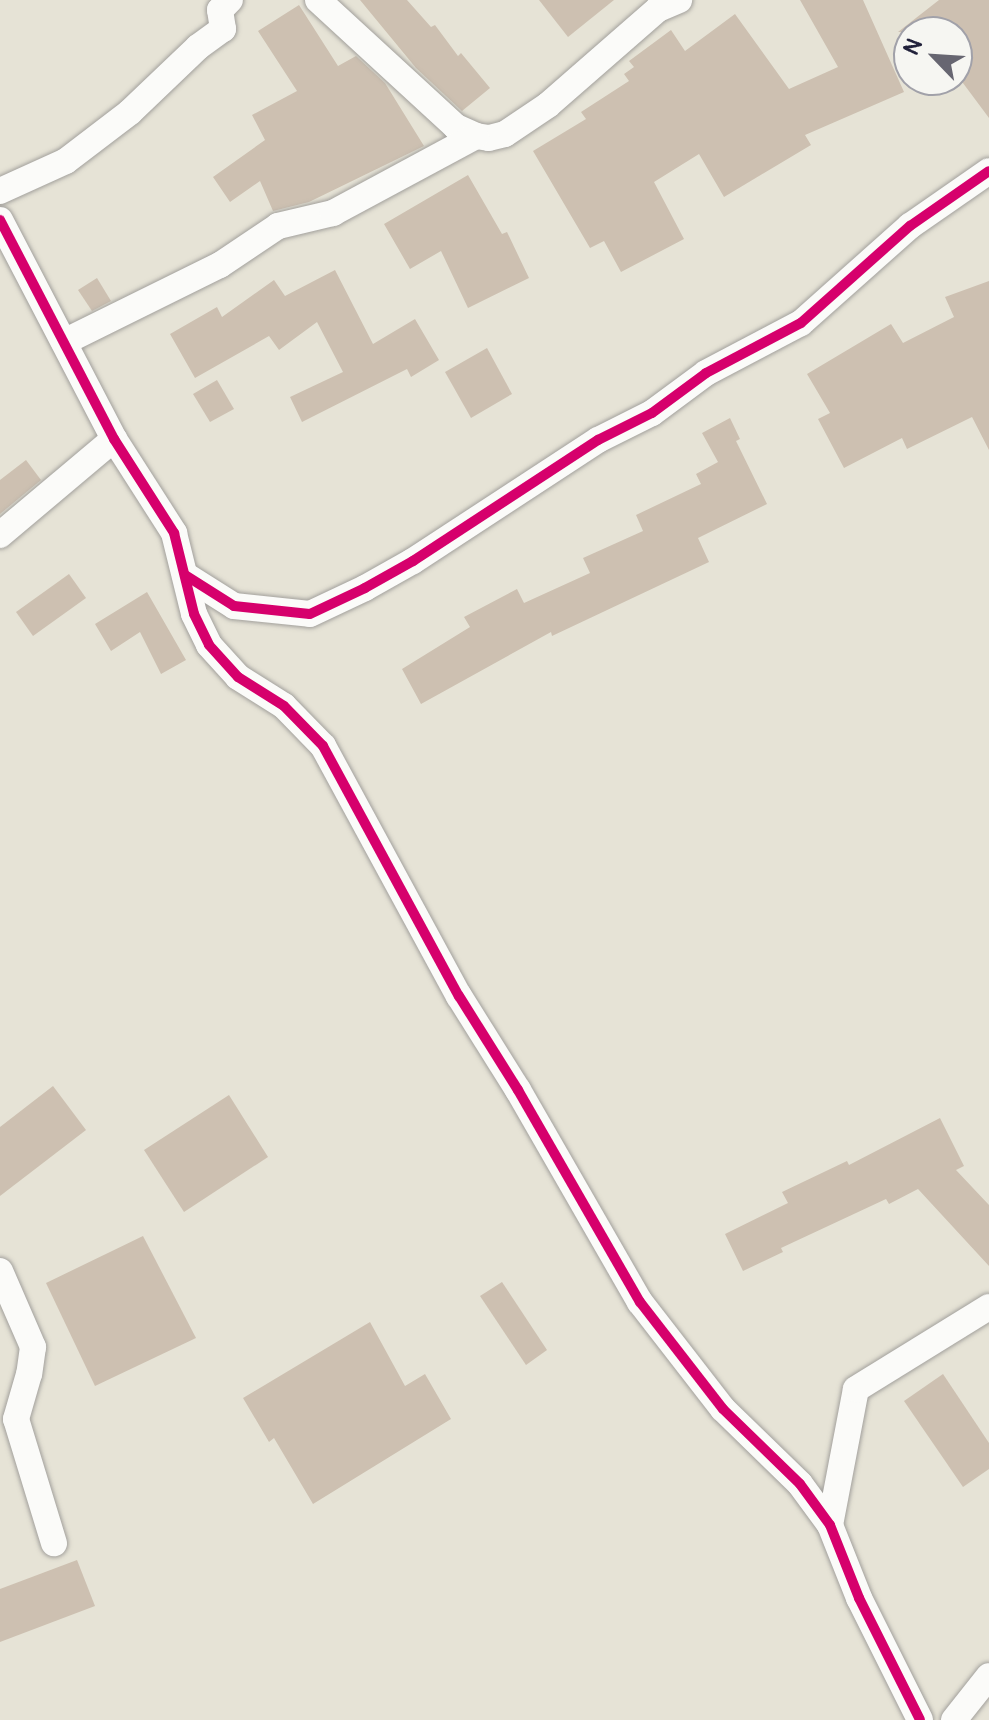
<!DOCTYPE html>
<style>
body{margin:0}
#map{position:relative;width:989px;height:1720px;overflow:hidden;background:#e6e3d6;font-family:Pangolin,sans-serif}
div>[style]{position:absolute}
.building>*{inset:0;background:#cdc0b1}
.roads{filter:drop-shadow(0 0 2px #a2a09c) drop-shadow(0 0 2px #a2a09c)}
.minor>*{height:26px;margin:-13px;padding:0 13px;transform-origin:13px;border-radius:13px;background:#fbfbf9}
.cycleway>*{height:10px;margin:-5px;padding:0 5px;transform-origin:5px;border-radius:5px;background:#d6006c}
span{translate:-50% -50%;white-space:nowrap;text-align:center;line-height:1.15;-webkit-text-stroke:7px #f6f6f2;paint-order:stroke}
.north{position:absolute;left:893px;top:16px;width:80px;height:80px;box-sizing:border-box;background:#f6f6f2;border:2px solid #a1a1a9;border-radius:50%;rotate:295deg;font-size:22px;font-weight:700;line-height:32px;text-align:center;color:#22223b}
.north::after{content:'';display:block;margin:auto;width:28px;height:36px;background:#676671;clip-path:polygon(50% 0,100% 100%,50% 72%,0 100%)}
</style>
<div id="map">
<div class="building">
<i style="clip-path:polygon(360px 0,407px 0,431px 27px,435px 25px,458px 56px,461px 53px,490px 88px,462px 111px,416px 68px)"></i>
<i style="clip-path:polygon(539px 0,614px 0,568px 37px)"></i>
<i style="clip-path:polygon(800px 0,863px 0,904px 92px,805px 135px,811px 145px,724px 197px,699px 154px,654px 182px,684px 239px,621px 272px,604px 241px,590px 248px,533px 151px,586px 119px,581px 112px,629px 81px,624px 74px,634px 67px,629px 61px,671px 30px,685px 51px,735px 14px,789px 89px,838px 67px)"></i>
<i style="clip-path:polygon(939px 0,989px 0,989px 118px,957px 75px,957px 32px,898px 32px)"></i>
<i style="clip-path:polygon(299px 5px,338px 66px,356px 56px,385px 83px,424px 146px,309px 202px,273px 211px,260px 181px,230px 202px,213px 177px,265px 140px,252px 115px,297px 91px,258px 31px)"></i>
<i style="clip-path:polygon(468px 175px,502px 234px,507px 232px,529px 278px,468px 308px,441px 251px,410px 269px,384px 224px)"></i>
<i style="clip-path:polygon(335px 270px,373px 344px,415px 319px,439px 360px,411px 377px,407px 369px,302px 422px,290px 397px,343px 372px,317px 322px,279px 350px,269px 336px,195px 378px,170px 334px,217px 307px,222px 317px,274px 280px,285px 296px)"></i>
<i style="clip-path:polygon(97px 278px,111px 301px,92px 311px,78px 290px)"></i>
<i style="clip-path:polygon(989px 281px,989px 450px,972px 417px,907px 449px,902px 438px,844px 468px,818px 419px,830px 413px,807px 374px,891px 324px,903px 343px,954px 317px,945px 297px)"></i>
<i style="clip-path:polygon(487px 348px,512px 394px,471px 418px,445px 372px)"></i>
<i style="clip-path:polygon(217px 380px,234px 409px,210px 422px,193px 394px)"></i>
<i style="clip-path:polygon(730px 418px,740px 439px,736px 441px,767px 504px,698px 538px,709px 562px,552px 636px,551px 632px,421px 704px,402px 669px,470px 627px,464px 617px,517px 589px,524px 603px,590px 573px,583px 558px,643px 531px,636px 515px,701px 484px,696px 474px,718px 462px,702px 433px)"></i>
<i style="clip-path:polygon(26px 460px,41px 480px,0 514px,0 480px)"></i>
<i style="clip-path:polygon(69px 574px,86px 598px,33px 636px,16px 612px)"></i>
<i style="clip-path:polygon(147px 592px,186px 660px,161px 674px,140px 632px,111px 651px,95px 624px)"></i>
<i style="clip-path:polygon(53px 1086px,86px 1130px,0 1196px,0 1127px)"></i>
<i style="clip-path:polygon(229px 1095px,268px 1157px,184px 1212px,144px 1150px)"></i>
<i style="clip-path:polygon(940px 1118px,964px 1166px,956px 1170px,989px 1205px,989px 1266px,918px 1189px,889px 1204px,886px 1199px,781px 1248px,783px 1252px,743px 1271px,725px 1234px,788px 1203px,782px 1192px,847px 1161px,849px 1165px)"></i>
<i style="clip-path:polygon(143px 1236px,196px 1338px,95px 1386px,46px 1283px)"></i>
<i style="clip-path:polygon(502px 1282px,547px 1350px,526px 1365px,480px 1296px)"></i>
<i style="clip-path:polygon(370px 1322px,405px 1386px,425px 1374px,451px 1419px,313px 1504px,274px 1438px,269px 1442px,243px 1398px)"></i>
<i style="clip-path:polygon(943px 1374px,989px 1443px,989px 1469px,963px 1487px,904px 1401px)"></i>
<i style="clip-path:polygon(77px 1560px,95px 1606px,0 1642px,0 1589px)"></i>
</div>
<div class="roads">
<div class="minor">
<i style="left:318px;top:0;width:188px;rotate:42.6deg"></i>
<i style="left:456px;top:127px;width:22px;rotate:24deg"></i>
<i style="left:476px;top:136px;width:13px;rotate:9deg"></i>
<i style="left:489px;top:138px;width:16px;rotate:-14deg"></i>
<i style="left:505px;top:134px;width:52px;rotate:-34deg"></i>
<i style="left:548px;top:105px;width:146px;rotate:-41.1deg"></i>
<i style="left:658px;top:9px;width:23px;rotate:-23deg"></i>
<i style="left:0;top:191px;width:72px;rotate:-24.4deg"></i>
<i style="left:66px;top:161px;width:81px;rotate:-37.4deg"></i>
<i style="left:130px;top:112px;width:94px;rotate:-43.7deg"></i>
<i style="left:198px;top:47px;width:31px;rotate:-36deg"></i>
<i style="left:223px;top:29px;width:19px;rotate:-99deg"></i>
<i style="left:220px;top:10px;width:14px;rotate:-45deg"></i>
<i style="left:0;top:220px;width:247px;rotate:62.5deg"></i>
<i style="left:114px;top:439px;width:112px;rotate:57.4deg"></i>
<i style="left:174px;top:533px;width:83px;rotate:76.1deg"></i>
<i style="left:194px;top:614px;width:34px;rotate:64deg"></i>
<i style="left:209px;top:645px;width:43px;rotate:47.8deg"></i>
<i style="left:238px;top:677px;width:54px;rotate:32.2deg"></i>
<i style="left:284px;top:706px;width:56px;rotate:45.7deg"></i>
<i style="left:323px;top:746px;width:285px;rotate:61.5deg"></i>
<i style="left:459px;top:996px;width:111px;rotate:57.9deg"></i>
<i style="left:518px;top:1090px;width:245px;rotate:60.1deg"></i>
<i style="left:640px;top:1302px;width:135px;rotate:52.2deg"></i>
<i style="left:723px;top:1409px;width:107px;rotate:44.2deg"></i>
<i style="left:800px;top:1484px;width:51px;rotate:53.8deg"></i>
<i style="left:830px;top:1525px;width:79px;rotate:68.3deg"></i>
<i style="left:859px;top:1598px;width:136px;rotate:63.4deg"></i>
<i style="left:64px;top:342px;width:174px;rotate:-26.3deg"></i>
<i style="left:220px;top:265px;width:70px;rotate:-33.9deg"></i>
<i style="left:278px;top:226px;width:57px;rotate:-13.3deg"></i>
<i style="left:333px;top:213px;width:162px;rotate:-28.3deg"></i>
<i style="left:0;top:535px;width:149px;rotate:-40.1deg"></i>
<i style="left:185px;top:575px;width:58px;rotate:32.3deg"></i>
<i style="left:234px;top:606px;width:76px;rotate:6deg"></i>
<i style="left:310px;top:614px;width:61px;rotate:-25.3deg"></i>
<i style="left:365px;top:588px;width:55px;rotate:-29.4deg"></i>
<i style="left:413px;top:561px;width:221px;rotate:-33.2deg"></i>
<i style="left:598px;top:440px;width:60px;rotate:-26.6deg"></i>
<i style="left:652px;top:413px;width:67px;rotate:-36.5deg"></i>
<i style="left:706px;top:373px;width:107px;rotate:-27.8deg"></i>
<i style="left:801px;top:323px;width:146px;rotate:-41.7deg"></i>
<i style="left:910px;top:226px;width:96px;rotate:-34.8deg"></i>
<i style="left:0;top:1271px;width:83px;rotate:66.5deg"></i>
<i style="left:33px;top:1347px;width:27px;rotate:98deg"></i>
<i style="left:29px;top:1374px;width:47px;rotate:106.1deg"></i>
<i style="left:16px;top:1419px;width:130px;rotate:73deg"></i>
<i style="left:830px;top:1525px;width:138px;rotate:-79.2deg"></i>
<i style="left:856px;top:1389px;width:156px;rotate:-31.7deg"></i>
<i style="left:954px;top:1720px;width:56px;rotate:-51.5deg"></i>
</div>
</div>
<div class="cycleway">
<i style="left:0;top:220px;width:247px;rotate:62.5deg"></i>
<i style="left:114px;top:439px;width:112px;rotate:57.4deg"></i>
<i style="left:174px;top:533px;width:83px;rotate:76.1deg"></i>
<i style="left:194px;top:614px;width:34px;rotate:64deg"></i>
<i style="left:209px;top:645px;width:43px;rotate:47.8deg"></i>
<i style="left:238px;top:677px;width:54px;rotate:32.2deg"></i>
<i style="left:284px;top:706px;width:56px;rotate:45.7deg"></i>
<i style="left:323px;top:746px;width:285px;rotate:61.5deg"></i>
<i style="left:459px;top:996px;width:111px;rotate:57.9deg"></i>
<i style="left:518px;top:1090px;width:245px;rotate:60.1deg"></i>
<i style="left:640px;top:1302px;width:135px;rotate:52.2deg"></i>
<i style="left:723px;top:1409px;width:107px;rotate:44.2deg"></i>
<i style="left:800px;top:1484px;width:51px;rotate:53.8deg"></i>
<i style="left:830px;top:1525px;width:79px;rotate:68.3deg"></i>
<i style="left:859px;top:1598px;width:136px;rotate:63.4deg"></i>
<i style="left:185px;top:575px;width:58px;rotate:32.3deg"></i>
<i style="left:234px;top:606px;width:76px;rotate:6deg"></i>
<i style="left:310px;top:614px;width:61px;rotate:-25.3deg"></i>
<i style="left:365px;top:588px;width:55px;rotate:-29.4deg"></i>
<i style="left:413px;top:561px;width:221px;rotate:-33.2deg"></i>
<i style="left:598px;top:440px;width:60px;rotate:-26.6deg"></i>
<i style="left:652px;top:413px;width:67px;rotate:-36.5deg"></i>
<i style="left:706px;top:373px;width:107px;rotate:-27.8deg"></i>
<i style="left:801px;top:323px;width:146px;rotate:-41.7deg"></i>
<i style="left:910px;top:226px;width:96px;rotate:-34.8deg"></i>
</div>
<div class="north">N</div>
</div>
